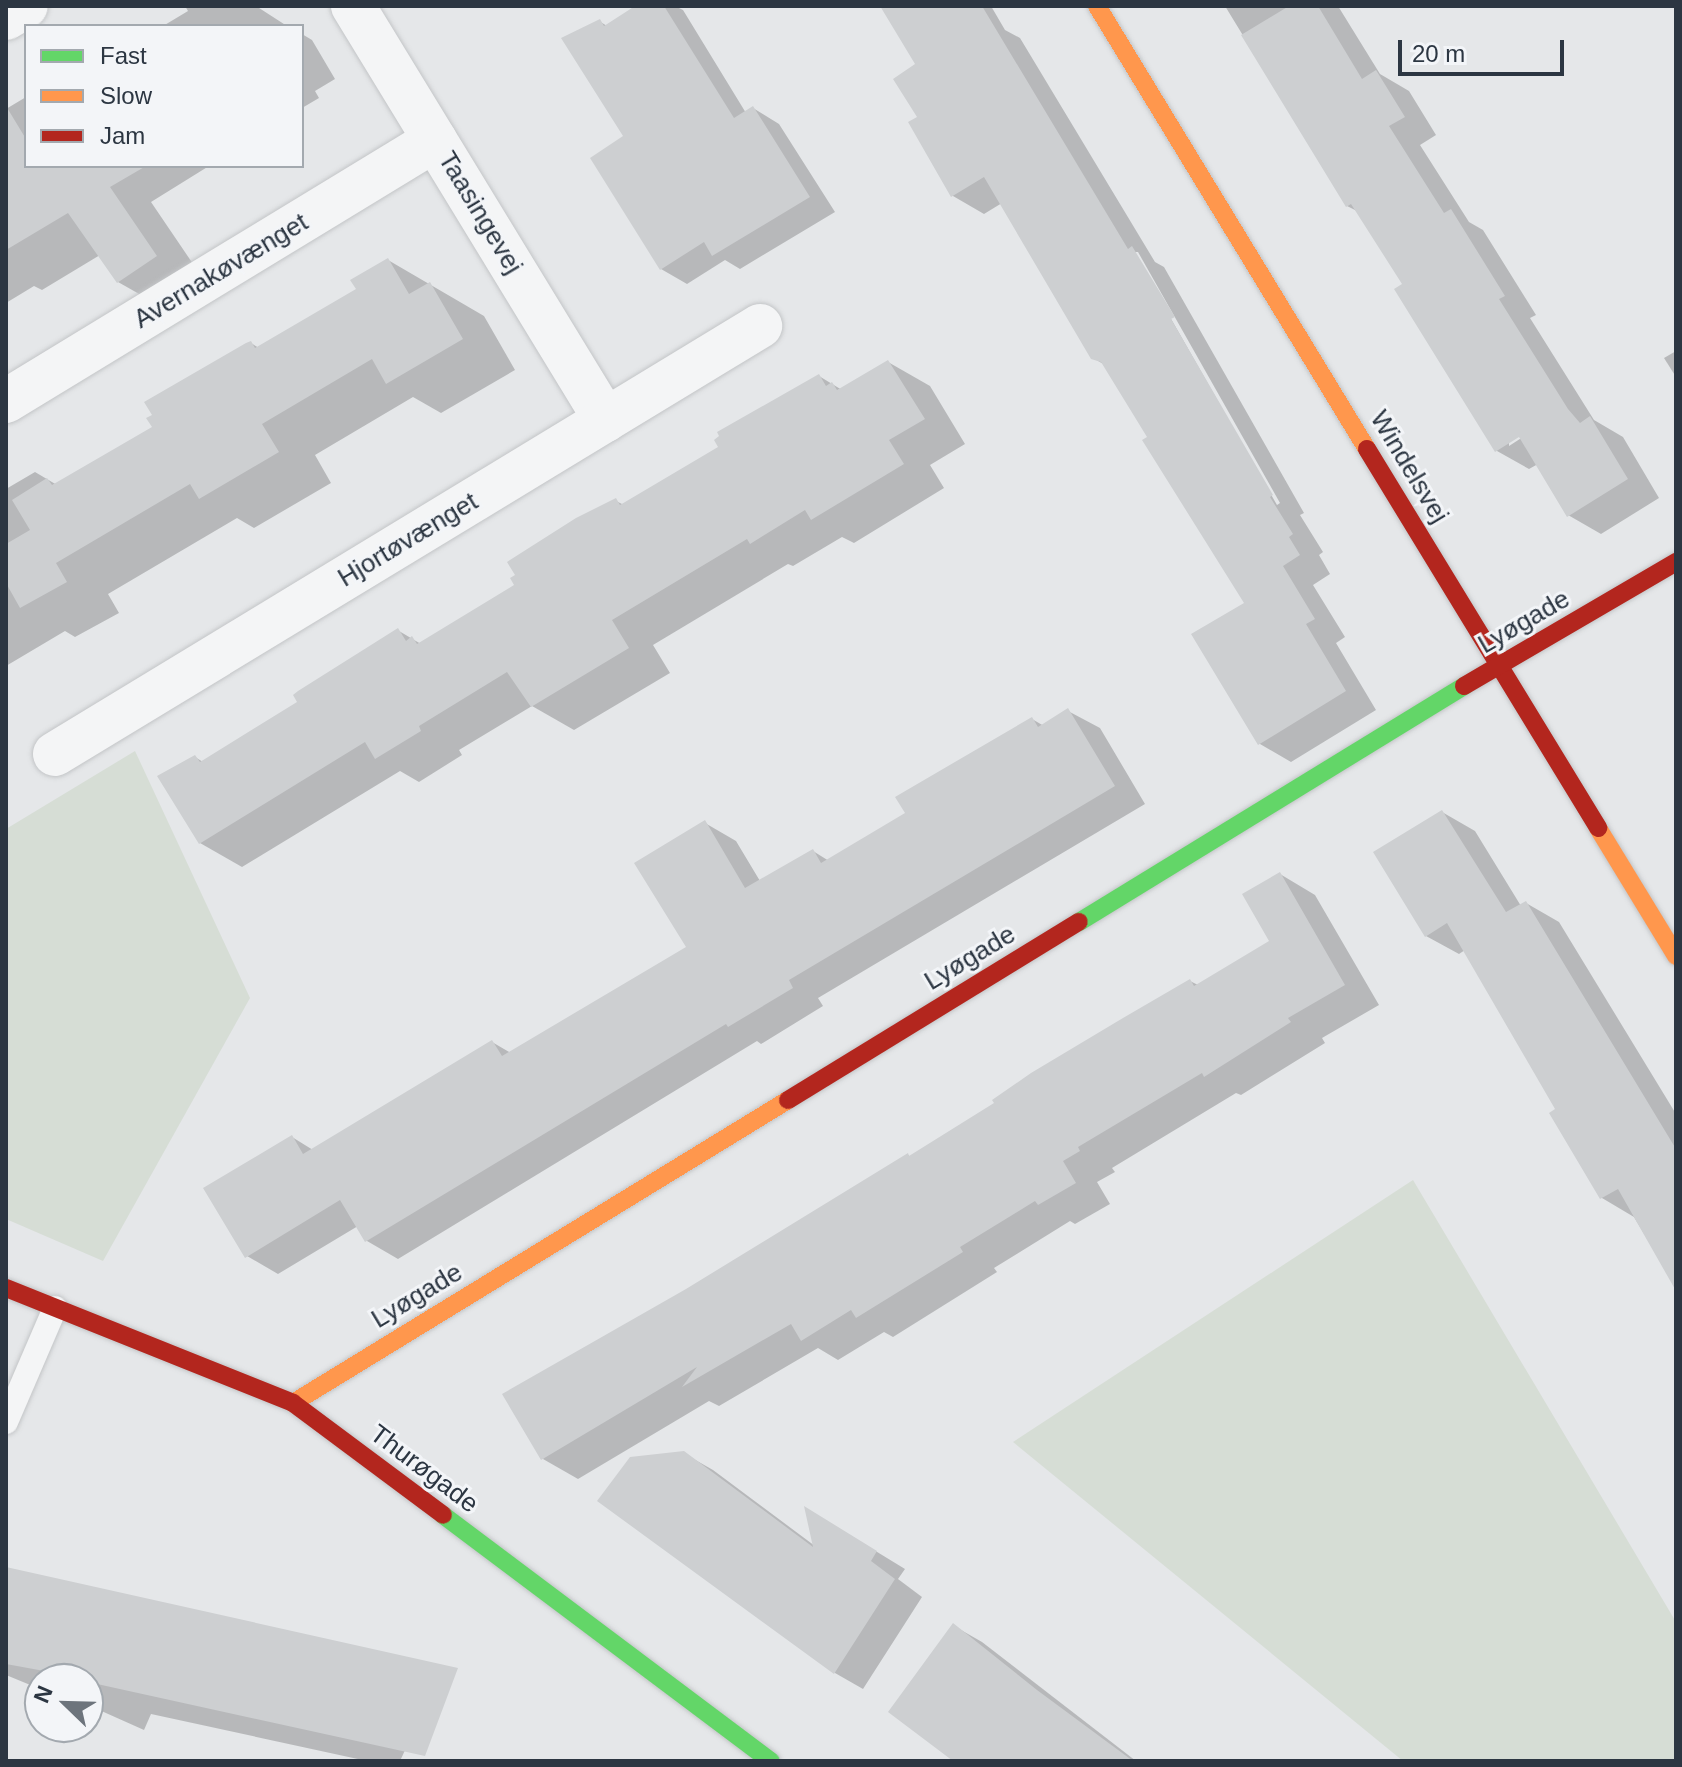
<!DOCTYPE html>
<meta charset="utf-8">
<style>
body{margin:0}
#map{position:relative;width:1682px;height:1767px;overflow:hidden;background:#e5e7e9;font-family:Helvetica,sans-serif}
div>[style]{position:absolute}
.green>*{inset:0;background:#d6ddd5}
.shadow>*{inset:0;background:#0003}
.building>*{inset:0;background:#cdcfd1}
.roads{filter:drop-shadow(0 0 2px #c3c5c7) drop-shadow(0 0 2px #c3c5c7)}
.lane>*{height:24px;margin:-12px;padding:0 12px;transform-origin:12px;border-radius:12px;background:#f4f5f6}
.street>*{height:44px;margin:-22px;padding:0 22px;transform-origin:22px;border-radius:22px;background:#f4f5f6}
.fast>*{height:18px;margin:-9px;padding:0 9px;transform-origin:9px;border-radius:9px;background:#63d668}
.slow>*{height:18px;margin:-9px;padding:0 9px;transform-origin:9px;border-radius:9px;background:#ff974d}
.jam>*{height:18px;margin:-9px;padding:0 9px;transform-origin:9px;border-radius:9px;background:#b3261e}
span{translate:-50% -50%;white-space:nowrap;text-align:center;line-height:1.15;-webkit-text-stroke:6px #f3f5f8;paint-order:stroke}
.street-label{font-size:26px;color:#2c3642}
.frame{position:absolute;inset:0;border:8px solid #2c3642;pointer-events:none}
.legend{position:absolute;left:24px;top:24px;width:280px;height:144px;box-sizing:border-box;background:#f3f5f8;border:2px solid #a3a9af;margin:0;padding:10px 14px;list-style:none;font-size:24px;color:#2c3642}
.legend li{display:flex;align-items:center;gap:16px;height:40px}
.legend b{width:40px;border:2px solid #a3a9af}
.north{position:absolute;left:24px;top:1663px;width:80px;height:80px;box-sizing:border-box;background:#f3f5f8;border:2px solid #a3a9af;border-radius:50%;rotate:293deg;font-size:22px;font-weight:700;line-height:32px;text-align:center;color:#2c3642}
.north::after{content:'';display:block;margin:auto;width:28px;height:36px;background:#6d747c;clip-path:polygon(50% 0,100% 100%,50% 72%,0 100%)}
.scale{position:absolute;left:1398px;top:40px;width:166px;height:36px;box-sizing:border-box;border:4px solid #2c3642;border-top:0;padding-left:10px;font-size:24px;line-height:28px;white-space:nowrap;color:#2c3642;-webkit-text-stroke:6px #f3f5f8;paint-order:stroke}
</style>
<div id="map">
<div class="green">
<i style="clip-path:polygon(135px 751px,250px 998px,103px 1261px,6px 1219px,6px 829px)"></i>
<i style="clip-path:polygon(1413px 1180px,1676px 1622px,1676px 1761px,1403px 1761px,1013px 1442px)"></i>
</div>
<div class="shadow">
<i style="clip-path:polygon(185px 6px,256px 6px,287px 26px,163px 26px,188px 11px)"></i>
<i style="clip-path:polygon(639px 6px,675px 6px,683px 10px,746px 113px,753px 108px,779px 124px,835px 212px,740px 269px,725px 260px,687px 284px,661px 269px,599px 21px,607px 26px)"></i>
<i style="clip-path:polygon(evenodd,881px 6px,991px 6px,1005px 30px,1020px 38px,1155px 262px,1164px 267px,1304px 513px,1300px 515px,1323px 552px,1319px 555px,1330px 574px,1313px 585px,1345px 637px,1336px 643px,1376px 710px,1291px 762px,1260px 744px,1247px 603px,1105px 365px,1093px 358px,1002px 203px,984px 214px,953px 196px,919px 118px,918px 65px,881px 6px,1133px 252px,1138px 252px,1280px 503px,1277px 505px,1133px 252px)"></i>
<i style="clip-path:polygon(evenodd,1225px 6px,1338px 6px,1380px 74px,1409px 91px,1436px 135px,1420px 145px,1469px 222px,1483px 230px,1536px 315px,1530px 318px,1594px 420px,1623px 437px,1659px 498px,1601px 534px,1568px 515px,1538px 464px,1529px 469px,1497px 451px,1405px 285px,1359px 212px,1347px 206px,1225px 6px,1526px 430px,1529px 433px,1509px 446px,1509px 441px,1526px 430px)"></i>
<i style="clip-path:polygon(302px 34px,312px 40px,335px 79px,315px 91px,319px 98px,302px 108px)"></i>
<i style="clip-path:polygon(26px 97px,26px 166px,209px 166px,151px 202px,208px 286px,171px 312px,118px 282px,100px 255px,42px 290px,34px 286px,6px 303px,6px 109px)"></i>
<i style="clip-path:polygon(388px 260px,484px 316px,515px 370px,441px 413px,413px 397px,315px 455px,331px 483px,254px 528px,237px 518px,108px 594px,119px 613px,75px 637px,65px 631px,6px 666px,6px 489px,35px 472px,57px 485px,154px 428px,251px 343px,259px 348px,359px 289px)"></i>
<i style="clip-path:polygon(1676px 351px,1676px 377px,1664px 358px)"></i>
<i style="clip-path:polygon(888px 362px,930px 386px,965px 444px,930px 465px,944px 488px,854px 543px,842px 537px,793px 566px,788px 564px,653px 645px,670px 673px,574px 730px,532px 706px,459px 750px,462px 755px,419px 782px,400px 771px,242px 867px,200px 843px,195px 757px,203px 762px,299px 702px,399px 631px,421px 644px,517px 585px,616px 501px,624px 505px,721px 448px,819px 376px,842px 390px)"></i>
<i style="clip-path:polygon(1068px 711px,1100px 728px,1145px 804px,818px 998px,823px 1006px,761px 1044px,757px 1041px,398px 1259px,367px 1241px,358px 1226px,278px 1274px,247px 1256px,292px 1137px,313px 1150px,492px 1042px,511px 1053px,688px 948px,705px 823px,736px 841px,760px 881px,813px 851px,829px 861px,908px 814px,1032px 719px,1044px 726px)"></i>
<i style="clip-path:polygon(1442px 812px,1475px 831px,1521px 906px,1526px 903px,1559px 922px,1676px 1114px,1676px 1287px,1634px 1217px,1602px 1198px,1557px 1110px,1465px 950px,1459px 954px,1426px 936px)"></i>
<i style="clip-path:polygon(1280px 874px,1315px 895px,1379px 1005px,1322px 1038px,1325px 1043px,1241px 1095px,1236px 1093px,1112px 1168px,1115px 1172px,1097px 1182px,1110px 1204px,1075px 1224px,1070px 1221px,994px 1268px,997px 1272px,893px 1337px,884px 1332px,838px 1360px,818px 1348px,719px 1406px,709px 1401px,578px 1479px,543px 1459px,587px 1350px,908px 1155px,911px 1157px,1190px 981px,1198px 985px,1271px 941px)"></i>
<i style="clip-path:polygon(683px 1453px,713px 1470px,815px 1546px,833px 1525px,905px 1569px,898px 1579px,922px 1597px,863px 1689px,835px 1673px)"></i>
<i style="clip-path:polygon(6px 1569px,436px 1684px,400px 1761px,367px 1761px,151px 1714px,144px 1730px,88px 1705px,88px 1679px,40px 1679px,40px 1689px,6px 1675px)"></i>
<i style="clip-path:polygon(954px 1626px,982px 1642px,1136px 1761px,956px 1761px)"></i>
</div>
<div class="building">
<i style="clip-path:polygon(635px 6px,664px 6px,734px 118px,753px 106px,810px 197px,712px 256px,704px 242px,660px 270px,590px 158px,623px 136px,561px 38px,600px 19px,604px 26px)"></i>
<i style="clip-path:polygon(880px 6px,982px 6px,1128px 249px,1132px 246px,1175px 317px,1171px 319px,1273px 495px,1270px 497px,1293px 534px,1289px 537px,1300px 555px,1283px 566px,1315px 619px,1306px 624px,1346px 691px,1258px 745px,1191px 634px,1244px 603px,1142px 440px,1147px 437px,1101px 362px,1091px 359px,984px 177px,951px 197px,908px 122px,917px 117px,893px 79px,915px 64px)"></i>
<i style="clip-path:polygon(1289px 6px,1318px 6px,1362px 79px,1376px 70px,1405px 117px,1389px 126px,1444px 213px,1451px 209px,1505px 296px,1499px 299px,1568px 409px,1580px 423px,1590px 416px,1628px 479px,1567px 517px,1519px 437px,1495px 452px,1394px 289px,1402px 284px,1351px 204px,1346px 207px,1241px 35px)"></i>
<i style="clip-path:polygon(6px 106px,26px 139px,26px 166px,146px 166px,110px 187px,157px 256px,117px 283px,68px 213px,6px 250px)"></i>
<i style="clip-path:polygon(388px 258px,409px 294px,430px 282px,463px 339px,386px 384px,372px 359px,262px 424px,279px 452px,199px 499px,190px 484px,56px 563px,67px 582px,20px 608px,6px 583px,6px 544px,30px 530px,12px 500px,47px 478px,52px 485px,152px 427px,146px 418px,152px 415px,144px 402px,246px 343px,251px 341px,255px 348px,356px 289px,350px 280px)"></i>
<i style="clip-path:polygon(888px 360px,925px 419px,889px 440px,904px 464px,811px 520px,805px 510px,750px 544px,747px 539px,612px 620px,629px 648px,531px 707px,507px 672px,419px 726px,421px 731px,375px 759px,365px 742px,199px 844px,157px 776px,195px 755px,200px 762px,297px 702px,293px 695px,298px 691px,398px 628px,406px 641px,412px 636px,417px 644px,514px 585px,510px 578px,515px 575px,507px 562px,576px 518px,616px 498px,620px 505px,718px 447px,714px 440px,719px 436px,717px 432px,819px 374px,826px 386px,832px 382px,837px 390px)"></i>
<i style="clip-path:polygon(1068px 708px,1115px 786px,789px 980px,793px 988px,728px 1027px,726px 1024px,365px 1242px,340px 1200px,245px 1258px,203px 1188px,292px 1135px,303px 1154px,492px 1040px,502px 1056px,686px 947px,634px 863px,705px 820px,745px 888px,813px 849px,821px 863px,905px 813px,895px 797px,1032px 717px,1038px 727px)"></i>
<i style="clip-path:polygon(1442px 810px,1506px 912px,1526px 901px,1676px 1149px,1676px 1291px,1618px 1189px,1600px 1199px,1549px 1113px,1555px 1109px,1447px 923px,1425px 937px,1373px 852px)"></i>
<i style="clip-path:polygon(1280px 872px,1345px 985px,1288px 1018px,1291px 1022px,1204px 1077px,1202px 1073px,1078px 1147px,1080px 1151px,1063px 1161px,1076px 1183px,1038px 1205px,1035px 1201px,960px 1247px,963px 1252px,856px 1318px,851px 1310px,801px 1341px,791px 1324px,682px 1387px,697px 1367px,541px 1460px,502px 1394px,686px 1289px,908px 1153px,909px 1156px,994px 1103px,992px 1100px,1031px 1073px,1123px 1018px,1190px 979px,1194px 986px,1269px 941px,1242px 894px)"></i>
<i style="clip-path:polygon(684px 1451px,813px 1547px,804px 1506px,877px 1551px,871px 1561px,895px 1579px,834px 1674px,597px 1501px,630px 1457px)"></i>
<i style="clip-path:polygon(6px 1567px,458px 1668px,425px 1756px,88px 1682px,88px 1679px,6px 1664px)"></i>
<i style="clip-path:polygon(953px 1623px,1037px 1690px,1133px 1761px,953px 1761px,888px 1712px)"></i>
</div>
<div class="roads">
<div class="lane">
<i style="left:6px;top:1422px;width:124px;rotate:-66.7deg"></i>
</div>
<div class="street">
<i style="left:353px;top:6px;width:485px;rotate:58.6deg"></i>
<i style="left:6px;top:18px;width:23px;rotate:-31deg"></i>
<i style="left:6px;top:401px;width:502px;rotate:-31.32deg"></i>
<i style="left:55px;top:754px;width:825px;rotate:-31.26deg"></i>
</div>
<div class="fast">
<i style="left:1079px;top:922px;width:452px;rotate:-31.5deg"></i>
<i style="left:443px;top:1515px;width:410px;rotate:36.9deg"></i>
</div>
<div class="slow">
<i style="left:1097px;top:6px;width:519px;rotate:58.64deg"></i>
<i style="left:1598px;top:828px;width:150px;rotate:58.6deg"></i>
<i style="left:293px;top:1403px;width:580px;rotate:-31.47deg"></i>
</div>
<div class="jam">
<i style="left:1367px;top:449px;width:444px;rotate:58.6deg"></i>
<i style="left:1464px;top:686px;width:246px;rotate:-30.3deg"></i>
<i style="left:788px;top:1100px;width:341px;rotate:-31.5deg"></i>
<i style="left:6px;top:1288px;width:309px;rotate:21.8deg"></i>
<i style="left:293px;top:1403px;width:187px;rotate:36.7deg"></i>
</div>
</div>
<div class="street-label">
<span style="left:480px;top:213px;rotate:59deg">Taasingevej</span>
<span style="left:221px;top:271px;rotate:-31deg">Avernakøvænget</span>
<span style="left:1409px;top:467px;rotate:59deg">Windelsvej</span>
<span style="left:408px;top:540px;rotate:-31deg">Hjortøvænget</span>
<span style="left:1524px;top:622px;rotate:-30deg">Lyøgade</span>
<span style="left:970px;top:958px;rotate:-31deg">Lyøgade</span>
<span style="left:417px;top:1296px;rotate:-31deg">Lyøgade</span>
<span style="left:424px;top:1469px;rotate:37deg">Thurøgade</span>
</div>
<div class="frame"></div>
<ul class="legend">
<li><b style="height:10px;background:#63d668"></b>Fast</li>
<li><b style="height:10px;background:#ff974d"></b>Slow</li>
<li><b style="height:10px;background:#b3261e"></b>Jam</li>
</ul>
<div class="north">N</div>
<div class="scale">20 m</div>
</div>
